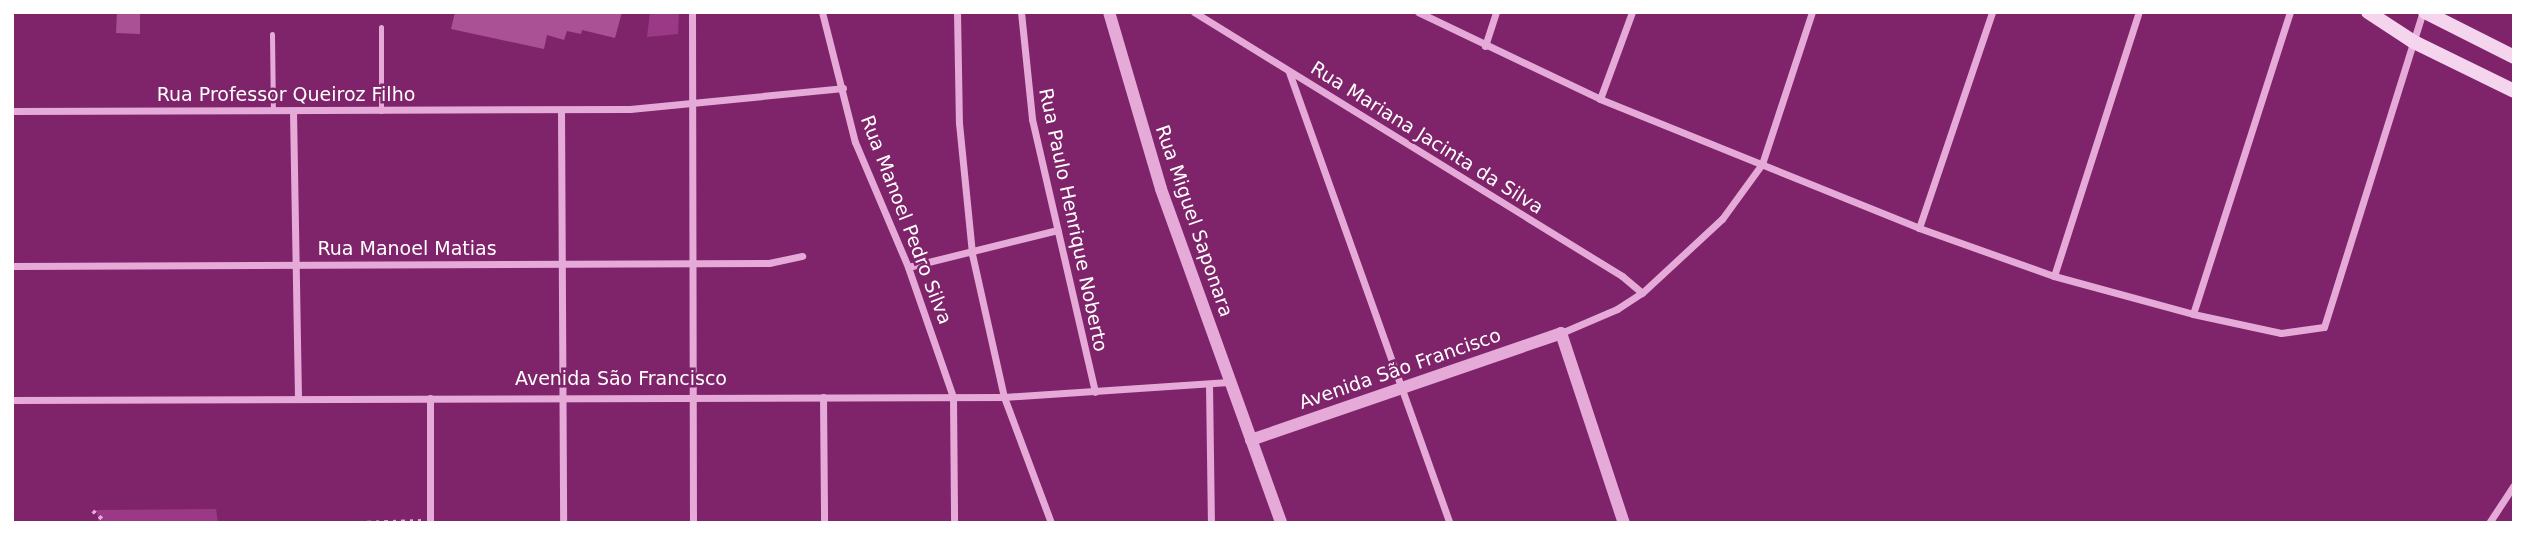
<!DOCTYPE html>
<meta charset="utf-8">
<style>
body{margin:0}
#map{position:relative;width:2526px;height:535px;overflow:hidden;background:#7f246a;font-family:"DejaVu Sans",sans-serif}
div>[style]{position:absolute}
.green>*{inset:0;background:#9c3986}
.building>*{inset:0;background:#aa5196}
.path>*{height:3.5px;margin-top:-1.75px;transform-origin:0;background:repeating-linear-gradient(90deg,#e6aad9 0 3.5px,transparent 0 8.5px)}
.service>*{height:5px;margin:-2.5px;padding:0 2.5px;transform-origin:2.5px;border-radius:2.5px;background:#e6aad9}
.minor>*{height:7px;margin:-3.5px;padding:0 3.5px;transform-origin:3.5px;border-radius:3.5px;background:#e6aad9}
.tertiary>*{height:12px;margin:-6px;padding:0 6px;transform-origin:6px;border-radius:6px;background:#e6aad9}
.secondary>*{height:14px;margin:-7px;padding:0 7px;transform-origin:7px;border-radius:7px;background:#f5d4ed}
span{translate:-50% -50%;white-space:nowrap;text-align:center;line-height:1.15;-webkit-text-stroke:5px #7f246a;paint-order:stroke}
.street-label{font-size:19px;color:#fff}
.frame{position:absolute;inset:0;border:14px solid #fff;pointer-events:none}
</style>
<div id="map">
<div class="green">
<i style="clip-path:polygon(650px 12px,679px 12px,678px 34px,647px 37px)"></i>
<i style="clip-path:polygon(216px 509px,218px 523px,99px 523px,96px 510px)"></i>
</div>
<div class="building">
<i style="clip-path:polygon(117px 12px,140px 12px,140px 34px,116px 33px)"></i>
<i style="clip-path:polygon(455px 12px,622px 12px,615px 38px,582px 30px,581px 34px,567px 31px,564px 40px,547px 35px,544px 49px,451px 29px)"></i>
</div>
<div class="path">
<i style="left:93px;top:511px;width:18px;rotate:41deg"></i>
<i style="left:359px;top:523px;width:62px;rotate:-1.8deg"></i>
</div>
<div class="service">
<i style="left:272px;top:34px;width:77px;rotate:89.3deg"></i>
<i style="left:381px;top:111px;width:84px;rotate:-90deg"></i>
</div>
<div class="minor">
<i style="left:692px;top:12px;width:511px;rotate:89.89deg"></i>
<i style="left:822px;top:12px;width:134px;rotate:75.8deg"></i>
<i style="left:855px;top:142px;width:136px;rotate:67deg"></i>
<i style="left:908px;top:267px;width:138px;rotate:70.9deg"></i>
<i style="left:953px;top:397px;width:126px;rotate:89.5deg"></i>
<i style="left:957px;top:12px;width:111px;rotate:89deg"></i>
<i style="left:959px;top:123px;width:132px;rotate:84.3deg"></i>
<i style="left:972px;top:254px;width:147px;rotate:77.4deg"></i>
<i style="left:1004px;top:397px;width:134px;rotate:69.5deg"></i>
<i style="left:1021px;top:12px;width:108px;rotate:84.1deg"></i>
<i style="left:1032px;top:119px;width:280px;rotate:77deg"></i>
<i style="left:1194px;top:12px;width:503px;rotate:31.67deg"></i>
<i style="left:1622px;top:276px;width:26px;rotate:40deg"></i>
<i style="left:1418px;top:12px;width:202px;rotate:25.5deg"></i>
<i style="left:1600px;top:99px;width:344px;rotate:22deg"></i>
<i style="left:1919px;top:228px;width:143px;rotate:19.6deg"></i>
<i style="left:2054px;top:276px;width:144px;rotate:15.3deg"></i>
<i style="left:2193px;top:314px;width:90px;rotate:12.2deg"></i>
<i style="left:2281px;top:333px;width:43px;rotate:-7.9deg"></i>
<i style="left:2324px;top:327px;width:330px;rotate:-72.6deg"></i>
<i style="left:1485px;top:46px;width:36px;rotate:-72deg"></i>
<i style="left:1289px;top:72px;width:479px;rotate:70.4deg"></i>
<i style="left:1600px;top:99px;width:93px;rotate:-69.8deg"></i>
<i style="left:561px;top:110px;width:413px;rotate:89.7deg"></i>
<i style="left:12px;top:111px;width:618px;rotate:-0.19deg"></i>
<i style="left:630px;top:109px;width:214px;rotate:-5.6deg"></i>
<i style="left:293px;top:111px;width:288px;rotate:89deg"></i>
<i style="left:1919px;top:228px;width:228px;rotate:-71.3deg"></i>
<i style="left:12px;top:266px;width:757px;rotate:-0.23deg"></i>
<i style="left:769px;top:263px;width:34px;rotate:-12deg"></i>
<i style="left:908px;top:267px;width:154px;rotate:-13.9deg"></i>
<i style="left:2054px;top:276px;width:277px;rotate:-72.2deg"></i>
<i style="left:2193px;top:314px;width:317px;rotate:-72.2deg"></i>
<i style="left:1561px;top:333px;width:61px;rotate:-23.2deg"></i>
<i style="left:1617px;top:309px;width:30px;rotate:-33deg"></i>
<i style="left:1642px;top:293px;width:109px;rotate:-42.8deg"></i>
<i style="left:1722px;top:219px;width:68px;rotate:-54deg"></i>
<i style="left:1762px;top:164px;width:160px;rotate:-71.8deg"></i>
<i style="left:1209px;top:384px;width:139px;rotate:89.2deg"></i>
<i style="left:823px;top:397px;width:126px;rotate:89.5deg"></i>
<i style="left:12px;top:400px;width:992px;rotate:-0.17deg"></i>
<i style="left:1004px;top:397px;width:225px;rotate:-3.8deg"></i>
<i style="left:430px;top:523px;width:125px;rotate:-90deg"></i>
<i style="left:2489px;top:523px;width:45px;rotate:-56.7deg"></i>
</div>
<div class="tertiary">
<i style="left:1109px;top:12px;width:184px;rotate:73.6deg"></i>
<i style="left:1161px;top:189px;width:355px;rotate:70.2deg"></i>
<i style="left:1251px;top:440px;width:328px;rotate:-19deg"></i>
<i style="left:1561px;top:333px;width:200px;rotate:71.7deg"></i>
</div>
<div class="secondary">
<i style="left:2368px;top:12px;width:55px;rotate:33.1deg"></i>
<i style="left:2414px;top:42px;width:111px;rotate:26.1deg"></i>
<i style="left:2425px;top:12px;width:100px;rotate:26.8deg"></i>
</div>
<div class="street-label">
<span style="left:286px;top:95px">Rua Professor Queiroz Filho</span>
<span style="left:1427px;top:138px;rotate:32deg">Rua Mariana Jacinta da Silva</span>
<span style="left:906px;top:220px;rotate:69deg">Rua Manoel Pedro Silva</span>
<span style="left:1073px;top:220px;rotate:78deg">Rua Paulo Henrique Noberto</span>
<span style="left:1194px;top:221px;rotate:71deg">Rua Miguel Saponara</span>
<span style="left:407px;top:249px">Rua Manoel Matias</span>
<span style="left:1400px;top:369px;rotate:-19deg">Avenida São Francisco</span>
<span style="left:621px;top:379px">Avenida São Francisco</span>
</div>
<div class="frame"></div>
</div>
